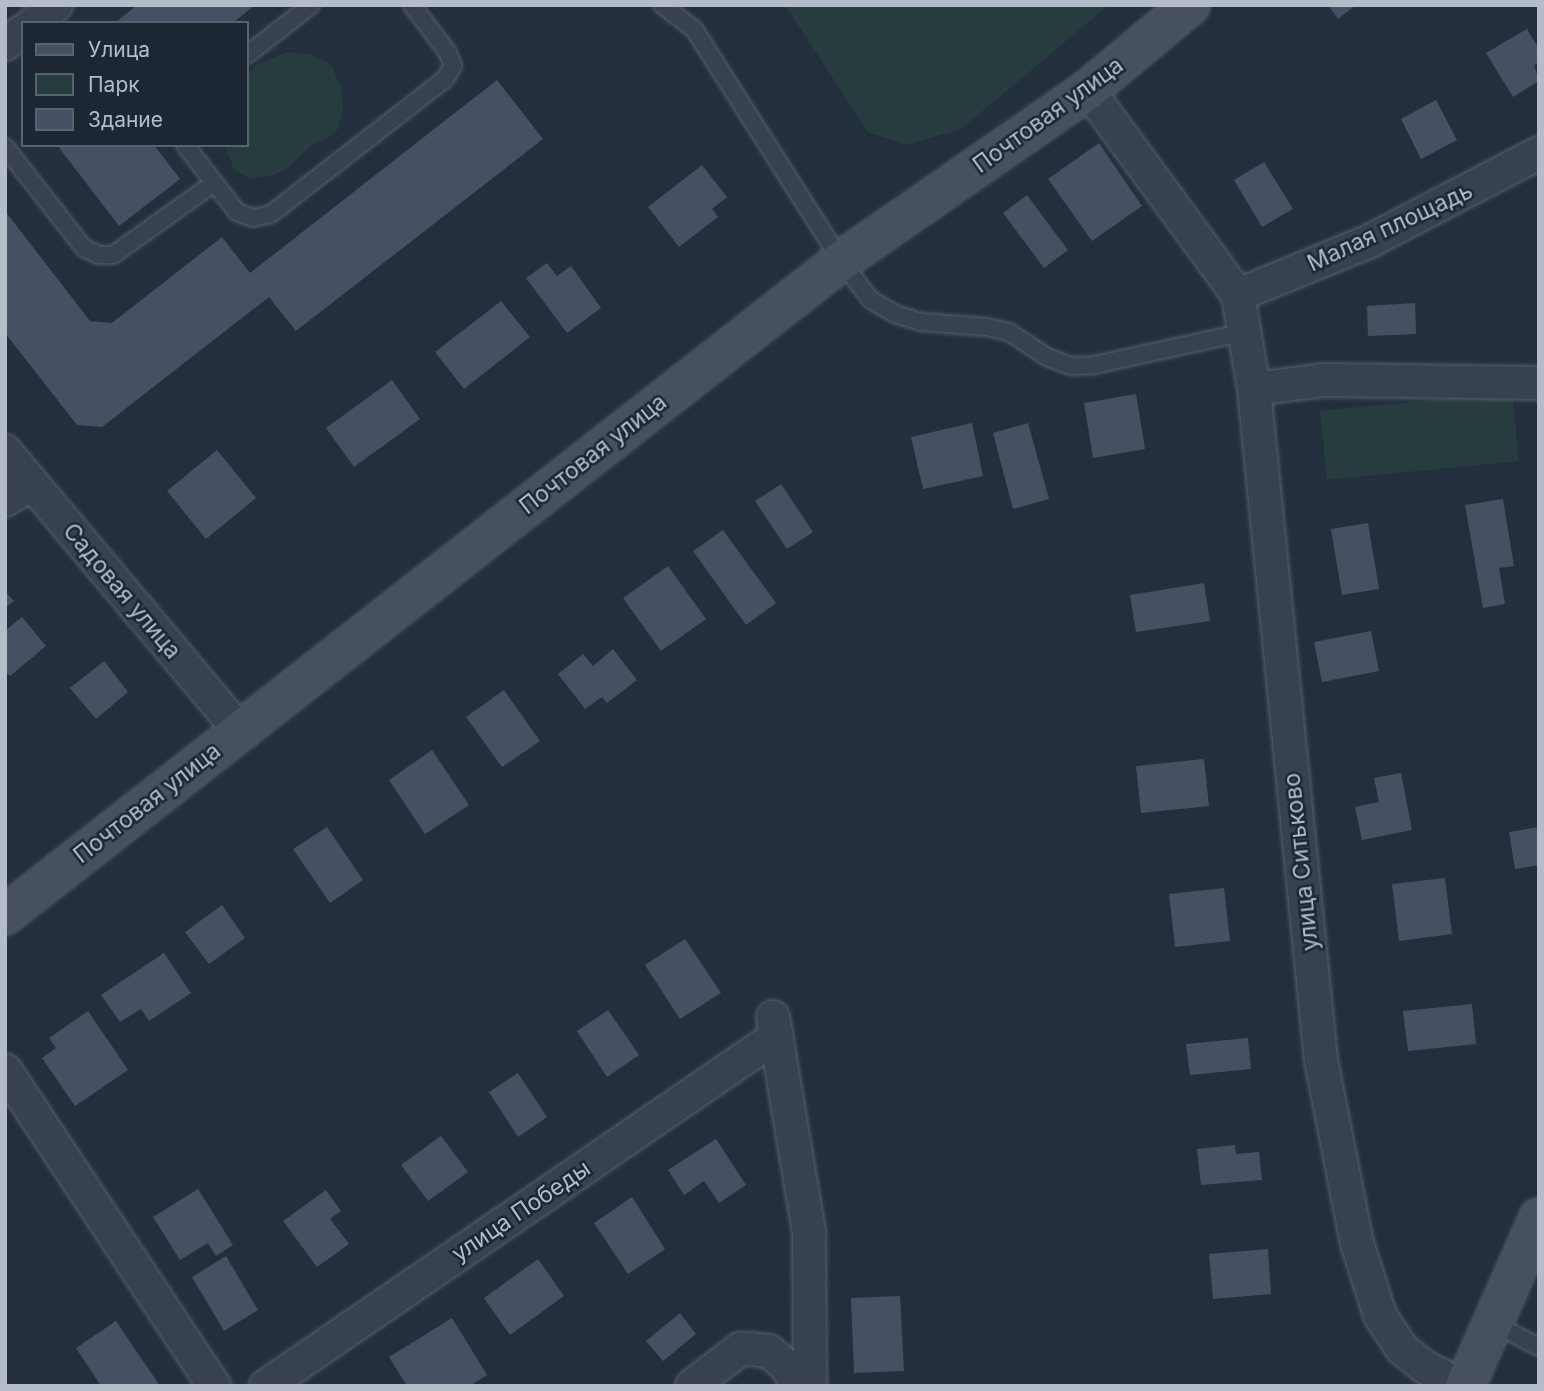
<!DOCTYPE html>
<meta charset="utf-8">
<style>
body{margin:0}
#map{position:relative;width:1544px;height:1391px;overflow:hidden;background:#242f3e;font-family:Inter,sans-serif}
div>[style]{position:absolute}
.green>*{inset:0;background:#263c3f}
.building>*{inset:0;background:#455162}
.roads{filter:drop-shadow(0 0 2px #565f6c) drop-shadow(0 0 2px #565f6c)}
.lane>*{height:16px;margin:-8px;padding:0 8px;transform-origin:8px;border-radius:8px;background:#38414e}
.street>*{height:32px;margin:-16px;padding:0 16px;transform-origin:16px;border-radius:16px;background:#38414e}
.secondary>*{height:38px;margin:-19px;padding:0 19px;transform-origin:19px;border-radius:19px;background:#465061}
span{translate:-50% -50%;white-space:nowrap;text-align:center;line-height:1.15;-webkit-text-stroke:5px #1d2633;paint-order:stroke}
.street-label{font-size:23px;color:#b4bcc9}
.frame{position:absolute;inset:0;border:7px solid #b4bcc9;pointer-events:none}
.legend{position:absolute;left:21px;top:21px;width:228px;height:126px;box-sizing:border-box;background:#1d2633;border:2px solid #59626f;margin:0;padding:9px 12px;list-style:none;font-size:21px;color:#b4bcc9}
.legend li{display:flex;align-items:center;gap:14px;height:35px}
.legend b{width:35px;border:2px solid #59626f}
</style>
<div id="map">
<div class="green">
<i style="clip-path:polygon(785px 5px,1109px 5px,961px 129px,906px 145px,868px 132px)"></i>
<i style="clip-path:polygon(286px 52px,309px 54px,331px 64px,341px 88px,343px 110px,338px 129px,327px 139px,313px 144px,288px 168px,271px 176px,249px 178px,234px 170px,225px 145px,247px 145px,247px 74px,255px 66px)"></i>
<i style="clip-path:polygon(1512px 392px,1519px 461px,1327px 480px,1320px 411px)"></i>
</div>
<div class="building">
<i style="clip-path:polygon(137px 5px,255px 5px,233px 23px,115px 23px)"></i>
<i style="clip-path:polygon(1328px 5px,1356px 5px,1338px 19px)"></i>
<i style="clip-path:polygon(1527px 29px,1539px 49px,1539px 63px,1534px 65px,1539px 81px,1513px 97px,1486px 53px)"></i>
<i style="clip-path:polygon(497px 80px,543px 139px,296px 331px,269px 297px,102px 427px,77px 425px,5px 333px,5px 211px,90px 321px,112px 323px,222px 237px,250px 273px)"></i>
<i style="clip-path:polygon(1436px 100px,1457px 140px,1421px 159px,1401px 119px)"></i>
<i style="clip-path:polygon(1099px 143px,1142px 206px,1092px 241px,1048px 179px)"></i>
<i style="clip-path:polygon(57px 145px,154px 145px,180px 179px,119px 226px)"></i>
<i style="clip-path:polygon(1264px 162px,1293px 209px,1262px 227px,1234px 180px)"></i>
<i style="clip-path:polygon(702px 165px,727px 197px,712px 209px,718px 217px,679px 247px,648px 207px)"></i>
<i style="clip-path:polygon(1027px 195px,1068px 250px,1044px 268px,1003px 213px)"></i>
<i style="clip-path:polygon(547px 263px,557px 276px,571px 266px,601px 308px,567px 333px,526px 278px)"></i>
<i style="clip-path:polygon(501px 301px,530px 337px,464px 389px,435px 352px)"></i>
<i style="clip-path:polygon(1415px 303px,1416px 334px,1368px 336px,1367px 306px)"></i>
<i style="clip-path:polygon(392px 380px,420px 419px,354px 467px,326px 428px)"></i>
<i style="clip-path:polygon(1136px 394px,1145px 449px,1093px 458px,1084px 403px)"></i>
<i style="clip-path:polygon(972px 423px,983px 476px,923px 489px,911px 437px)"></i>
<i style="clip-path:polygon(1028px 423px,1049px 499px,1013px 509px,993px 433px)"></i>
<i style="clip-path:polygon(217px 450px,256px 498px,206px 539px,167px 491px)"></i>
<i style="clip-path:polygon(781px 484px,813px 532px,787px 549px,755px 501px)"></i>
<i style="clip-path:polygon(1503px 499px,1514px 566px,1499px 568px,1505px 604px,1483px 608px,1465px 505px)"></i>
<i style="clip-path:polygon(1368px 523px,1379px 589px,1342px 595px,1331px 529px)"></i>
<i style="clip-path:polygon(723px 530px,776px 603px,746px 625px,693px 551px)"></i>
<i style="clip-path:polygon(668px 566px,706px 619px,661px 651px,623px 598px)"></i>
<i style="clip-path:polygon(1204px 583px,1210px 621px,1136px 632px,1130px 595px)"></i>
<i style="clip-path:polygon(5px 591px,14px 601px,5px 608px)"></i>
<i style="clip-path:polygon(22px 617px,46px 646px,10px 676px,5px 671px,5px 631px)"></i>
<i style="clip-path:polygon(1371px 631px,1379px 671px,1322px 682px,1314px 642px)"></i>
<i style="clip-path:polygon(613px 649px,637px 680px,607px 703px,602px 697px,585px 709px,558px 674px,583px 654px,593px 666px)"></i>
<i style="clip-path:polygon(104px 661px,128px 692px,96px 719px,70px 688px)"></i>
<i style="clip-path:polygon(504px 690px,540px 741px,502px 767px,466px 717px)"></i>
<i style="clip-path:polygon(432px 750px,469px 805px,425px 834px,389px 780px)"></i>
<i style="clip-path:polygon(1204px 759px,1209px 806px,1141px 813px,1136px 766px)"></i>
<i style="clip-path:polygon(1401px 773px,1412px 830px,1362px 840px,1355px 807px,1379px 802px,1374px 778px)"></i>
<i style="clip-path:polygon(327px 827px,363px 880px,330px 903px,293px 849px)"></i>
<i style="clip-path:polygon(1539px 827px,1539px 865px,1515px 869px,1509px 832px)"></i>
<i style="clip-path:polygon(1445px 878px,1452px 934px,1399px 941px,1392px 884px)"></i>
<i style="clip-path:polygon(1224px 888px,1230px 941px,1175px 947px,1169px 894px)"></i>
<i style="clip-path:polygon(222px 905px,245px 938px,209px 964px,185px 932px)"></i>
<i style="clip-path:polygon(685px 939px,721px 993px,680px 1019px,645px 965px)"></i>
<i style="clip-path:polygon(164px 953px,191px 993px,149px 1021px,141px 1009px,120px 1022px,101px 995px)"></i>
<i style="clip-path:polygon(1472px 1004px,1476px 1044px,1408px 1051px,1403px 1011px)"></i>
<i style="clip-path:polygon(608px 1010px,639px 1055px,607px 1077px,577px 1031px)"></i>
<i style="clip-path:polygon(88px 1011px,128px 1070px,75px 1106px,42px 1058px,56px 1048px,49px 1038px)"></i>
<i style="clip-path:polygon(1248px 1038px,1251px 1069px,1190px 1075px,1186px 1044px)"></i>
<i style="clip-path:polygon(518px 1073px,547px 1117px,518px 1137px,489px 1092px)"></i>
<i style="clip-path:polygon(441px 1136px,468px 1172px,428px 1201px,401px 1165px)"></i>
<i style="clip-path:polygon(716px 1139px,746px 1185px,719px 1203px,704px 1181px,684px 1195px,668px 1170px)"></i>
<i style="clip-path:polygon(1235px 1145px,1236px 1154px,1259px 1152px,1262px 1180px,1201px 1185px,1197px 1149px)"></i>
<i style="clip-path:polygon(198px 1189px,233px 1245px,216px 1256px,208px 1243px,180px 1260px,153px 1217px)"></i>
<i style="clip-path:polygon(326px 1190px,341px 1211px,330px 1219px,349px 1244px,317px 1267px,283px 1221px)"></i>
<i style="clip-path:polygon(632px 1197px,665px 1249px,628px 1274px,594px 1223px)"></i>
<i style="clip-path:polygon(1268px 1249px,1271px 1294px,1213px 1299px,1209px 1254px)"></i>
<i style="clip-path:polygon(226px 1256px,258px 1310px,224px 1331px,192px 1277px)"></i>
<i style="clip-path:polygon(538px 1259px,564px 1296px,510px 1335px,484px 1298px)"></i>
<i style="clip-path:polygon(900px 1296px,904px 1371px,854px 1373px,851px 1298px)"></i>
<i style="clip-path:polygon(680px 1313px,696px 1334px,663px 1361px,646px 1341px)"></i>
<i style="clip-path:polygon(452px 1318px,487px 1375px,470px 1386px,407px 1386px,389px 1357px)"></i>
<i style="clip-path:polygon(116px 1321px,158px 1383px,155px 1386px,101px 1386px,76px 1348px)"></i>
</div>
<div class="roads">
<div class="lane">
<i style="left:662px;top:5px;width:40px;rotate:37deg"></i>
<i style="left:694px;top:29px;width:275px;rotate:57.6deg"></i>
<i style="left:841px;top:261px;width:49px;rotate:52.4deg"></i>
<i style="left:871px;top:300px;width:28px;rotate:30deg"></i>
<i style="left:895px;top:314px;width:27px;rotate:17deg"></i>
<i style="left:921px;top:322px;width:66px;rotate:4.3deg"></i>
<i style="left:987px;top:327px;width:23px;rotate:13deg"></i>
<i style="left:1009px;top:332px;width:45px;rotate:33.3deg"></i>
<i style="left:1047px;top:357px;width:26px;rotate:21deg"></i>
<i style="left:1071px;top:366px;width:23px;rotate:-2deg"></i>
<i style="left:1094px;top:365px;width:155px;rotate:-12.3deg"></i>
<i style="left:247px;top:55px;width:81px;rotate:-38deg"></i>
<i style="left:185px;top:145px;width:85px;rotate:52.2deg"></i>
<i style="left:237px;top:212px;width:17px;rotate:21deg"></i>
<i style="left:253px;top:218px;width:18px;rotate:-13deg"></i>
<i style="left:271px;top:214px;width:220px;rotate:-37.8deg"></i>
<i style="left:445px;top:79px;width:15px;rotate:-58deg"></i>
<i style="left:453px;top:66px;width:14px;rotate:-111deg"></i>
<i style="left:448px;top:53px;width:60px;rotate:-126.9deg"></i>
<i style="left:5px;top:147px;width:128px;rotate:52deg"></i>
<i style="left:84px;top:248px;width:17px;rotate:25deg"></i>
<i style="left:99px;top:255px;width:14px"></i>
<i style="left:113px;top:255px;width:124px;rotate:-35.5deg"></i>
<i style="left:1493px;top:1323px;width:52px;rotate:27.6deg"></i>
</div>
<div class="street">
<i style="left:33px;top:23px;width:29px;rotate:-38deg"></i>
<i style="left:5px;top:44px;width:22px;rotate:-36deg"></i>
<i style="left:1088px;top:90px;width:254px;rotate:53.8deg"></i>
<i style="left:1238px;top:295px;width:95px;rotate:80.3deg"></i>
<i style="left:1254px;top:389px;width:674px;rotate:84.3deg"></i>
<i style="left:1321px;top:1060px;width:187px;rotate:78.9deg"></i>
<i style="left:1357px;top:1243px;width:76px;rotate:72.3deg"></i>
<i style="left:1380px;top:1315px;width:40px;rotate:57.1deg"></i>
<i style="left:1402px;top:1349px;width:29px;rotate:38deg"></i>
<i style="left:1425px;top:1367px;width:40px;rotate:28deg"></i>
<i style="left:1238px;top:295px;width:143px;rotate:-22.2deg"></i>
<i style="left:1370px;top:241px;width:191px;rotate:-27.5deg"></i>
<i style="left:1254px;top:389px;width:72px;rotate:-7.2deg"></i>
<i style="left:1325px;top:380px;width:214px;rotate:0.8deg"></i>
<i style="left:5px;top:451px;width:364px;rotate:50deg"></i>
<i style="left:5px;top:500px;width:31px;rotate:-31deg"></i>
<i style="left:773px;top:1017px;width:217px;rotate:80.5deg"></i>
<i style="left:809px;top:1231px;width:155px;rotate:89.6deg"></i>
<i style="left:5px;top:1070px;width:379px;rotate:56.5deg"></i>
<i style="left:266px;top:1386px;width:619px;rotate:-34.41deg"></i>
<i style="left:692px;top:1386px;width:61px;rotate:-37.6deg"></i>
<i style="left:740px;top:1349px;width:9px"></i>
<i style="left:749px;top:1349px;width:20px;rotate:6deg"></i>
<i style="left:769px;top:1351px;width:23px;rotate:41deg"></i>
<i style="left:786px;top:1366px;width:23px;rotate:59deg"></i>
</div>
<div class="secondary">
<i style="left:5px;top:915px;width:1061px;rotate:-38.04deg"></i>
<i style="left:841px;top:261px;width:300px;rotate:-34.7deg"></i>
<i style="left:1088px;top:90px;width:133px;rotate:-39.8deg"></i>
<i style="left:1465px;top:1386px;width:184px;rotate:-66.2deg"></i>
</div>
</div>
<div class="street-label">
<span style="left:1048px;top:115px;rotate:-36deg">Почтовая улица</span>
<span style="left:1390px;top:227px;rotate:-25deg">Малая площадь</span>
<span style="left:593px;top:454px;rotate:-38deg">Почтовая улица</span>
<span style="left:122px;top:591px;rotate:50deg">Садовая улица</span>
<span style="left:147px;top:803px;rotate:-38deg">Почтовая улица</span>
<span style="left:1301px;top:862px;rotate:-96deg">улица Ситьково</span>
<span style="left:521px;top:1211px;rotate:-34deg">улица Победы</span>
</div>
<div class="frame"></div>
<ul class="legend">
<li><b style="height:9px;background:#465061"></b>Улица</li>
<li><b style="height:19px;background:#263c3f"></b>Парк</li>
<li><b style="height:19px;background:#455162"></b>Здание</li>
</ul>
</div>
